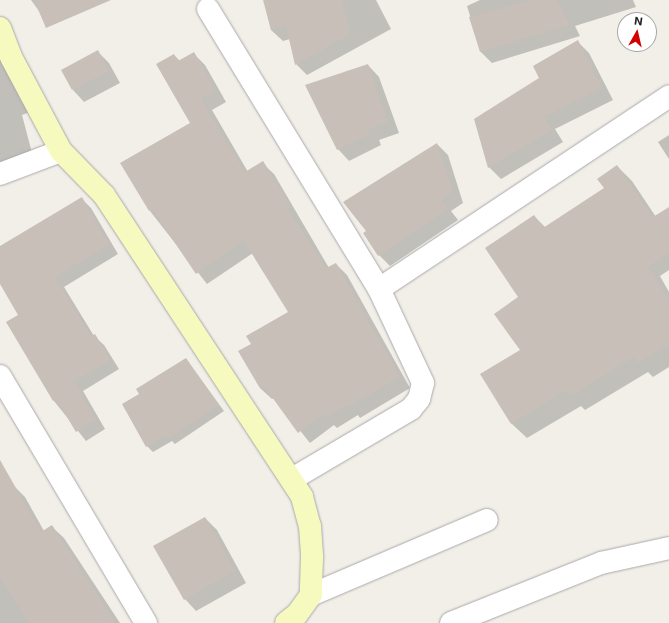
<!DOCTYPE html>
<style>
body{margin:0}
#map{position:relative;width:669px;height:623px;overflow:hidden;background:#f2efe9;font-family:Inter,sans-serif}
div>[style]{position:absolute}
.shadow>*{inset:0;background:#0003}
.building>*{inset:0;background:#c7bfb8}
.roads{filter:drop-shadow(0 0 1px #a9a9a9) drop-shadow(0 0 1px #a9a9a9)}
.street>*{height:22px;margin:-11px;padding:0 11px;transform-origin:11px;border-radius:11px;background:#fff}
.secondary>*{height:22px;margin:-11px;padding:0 11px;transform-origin:11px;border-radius:11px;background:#f7fabf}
span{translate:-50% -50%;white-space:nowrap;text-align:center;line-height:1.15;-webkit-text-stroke:3.5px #fff;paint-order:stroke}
.north{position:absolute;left:617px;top:12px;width:40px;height:40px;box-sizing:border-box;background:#fff;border:1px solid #a7a7a7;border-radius:50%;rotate:8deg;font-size:11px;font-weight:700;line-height:16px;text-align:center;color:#222}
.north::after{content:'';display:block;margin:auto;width:14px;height:18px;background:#d40000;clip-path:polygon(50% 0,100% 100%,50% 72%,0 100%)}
</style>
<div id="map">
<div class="shadow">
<i style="clip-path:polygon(31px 0,57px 0,39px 11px)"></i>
<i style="clip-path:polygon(264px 0,376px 0,391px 29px,307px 75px,296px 64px,290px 39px,283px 41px,271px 30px)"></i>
<i style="clip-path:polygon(480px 0,633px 0,636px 7px,575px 26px,580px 36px,492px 63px,481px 52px,467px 6px)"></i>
<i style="clip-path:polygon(0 41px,30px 112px,22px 115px,36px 168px,0 183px)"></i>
<i style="clip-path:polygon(577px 41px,589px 53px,613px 100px,555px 129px,563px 142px,501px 179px,489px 167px)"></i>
<i style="clip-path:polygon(97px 51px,109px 63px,120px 83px,84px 102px,73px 90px)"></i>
<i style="clip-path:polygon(194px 54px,205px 65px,226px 102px,212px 110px,248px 172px,262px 163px,274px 174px,329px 268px,336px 264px,347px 275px,410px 388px,360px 418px,358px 415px,337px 428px,334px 425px,310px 443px,274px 398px,272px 399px,260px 388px,239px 352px,252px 344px,290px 312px,253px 253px,207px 284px,150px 211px,191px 123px,174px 55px,180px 61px)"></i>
<i style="clip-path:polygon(368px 65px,379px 77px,399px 133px,379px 140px,381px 145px,349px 161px,338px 149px)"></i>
<i style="clip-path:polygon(669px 135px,669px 159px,658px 142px)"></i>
<i style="clip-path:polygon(437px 144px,448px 155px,463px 203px,451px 211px,458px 220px,390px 266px,379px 255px)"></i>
<i style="clip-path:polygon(617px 166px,632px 181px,656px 217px,669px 208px,669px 270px,660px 276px,669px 292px,669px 367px,653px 377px,648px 372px,585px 410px,581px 406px,527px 438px,512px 424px,481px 374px,521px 350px,520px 297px,534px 216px,546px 228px,605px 188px)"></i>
<i style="clip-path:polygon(82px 199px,91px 208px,118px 254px,64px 287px,94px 336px,104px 345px,119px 369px,83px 391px,105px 429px,86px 441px,54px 401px,7px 322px,19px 316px,0 282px,0 248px)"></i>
<i style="clip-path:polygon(186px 359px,224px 411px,175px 444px,172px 441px,153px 452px,147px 446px,140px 394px)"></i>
<i style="clip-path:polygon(13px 485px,25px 497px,44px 531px,52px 527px,64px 538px,120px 623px,0 623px,0 492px)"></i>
<i style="clip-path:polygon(205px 518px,217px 530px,246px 583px,196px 611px,185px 599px)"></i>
</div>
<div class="building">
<i style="clip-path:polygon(34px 0,111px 0,46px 28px)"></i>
<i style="clip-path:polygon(263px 0,342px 0,351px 34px,295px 65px,286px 26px,271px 30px)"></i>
<i style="clip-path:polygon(533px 0,557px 0,570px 25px,480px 52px,469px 17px)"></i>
<i style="clip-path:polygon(578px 40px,602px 88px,544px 117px,552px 130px,488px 168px,474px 119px,539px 78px,533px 66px)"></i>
<i style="clip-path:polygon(98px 50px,109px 71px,72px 90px,61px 70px)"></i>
<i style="clip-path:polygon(194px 52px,216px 91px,201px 99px,245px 172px,263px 161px,292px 207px,288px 209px,326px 268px,336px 263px,400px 377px,348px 407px,346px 405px,325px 418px,323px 414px,298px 433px,264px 386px,260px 388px,238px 351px,251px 344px,246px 336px,288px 312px,244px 241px,196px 274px,152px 209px,149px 211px,120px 163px,190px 123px,156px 64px,174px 54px,178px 61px)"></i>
<i style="clip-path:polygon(368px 64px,388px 122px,368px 129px,371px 134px,337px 150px,305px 85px)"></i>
<i style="clip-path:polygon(437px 143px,453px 192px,441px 199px,448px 209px,378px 256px,363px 233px,366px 231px,343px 202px)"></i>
<i style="clip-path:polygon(617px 165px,653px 217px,669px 207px,669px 253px,648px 267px,669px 300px,669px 344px,638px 363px,634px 357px,570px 396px,566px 391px,511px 424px,480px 374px,520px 350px,494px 314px,518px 297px,485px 248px,534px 215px,543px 228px,604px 188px,597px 179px)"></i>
<i style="clip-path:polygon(82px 197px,109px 245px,55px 277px,91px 336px,95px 334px,111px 360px,74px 381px,96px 420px,76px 432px,56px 399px,53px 401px,6px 322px,18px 315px,0 284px,0 246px)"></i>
<i style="clip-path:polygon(186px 358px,219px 405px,168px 439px,166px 435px,146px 447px,122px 404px,139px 394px,136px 389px)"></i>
<i style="clip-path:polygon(0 460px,41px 532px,52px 525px,116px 623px,29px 623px,0 578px)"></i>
<i style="clip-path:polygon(205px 517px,235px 571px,184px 600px,153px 546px)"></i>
</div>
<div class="roads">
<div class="street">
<i style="left:208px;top:9px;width:328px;rotate:58.6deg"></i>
<i style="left:379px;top:289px;width:104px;rotate:64.9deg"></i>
<i style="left:423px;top:383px;width:16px;rotate:104deg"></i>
<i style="left:419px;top:399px;width:13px;rotate:129deg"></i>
<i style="left:411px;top:409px;width:138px;rotate:149.5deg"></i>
<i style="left:0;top:174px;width:65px;rotate:-20.7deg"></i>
<i style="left:379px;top:289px;width:348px;rotate:-33.6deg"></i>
<i style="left:0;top:376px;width:287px;rotate:59.4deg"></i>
<i style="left:311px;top:595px;width:191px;rotate:-23.1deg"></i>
<i style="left:451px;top:623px;width:162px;rotate:-21.8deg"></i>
<i style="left:601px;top:563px;width:70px;rotate:-12.4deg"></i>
</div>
<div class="secondary">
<i style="left:0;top:28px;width:31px;rotate:69deg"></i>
<i style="left:11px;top:57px;width:106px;rotate:62deg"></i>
<i style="left:61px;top:151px;width:62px;rotate:45.7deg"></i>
<i style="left:104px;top:195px;width:361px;rotate:56.7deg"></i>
<i style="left:302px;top:497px;width:30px;rotate:75deg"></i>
<i style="left:310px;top:526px;width:32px;rotate:86deg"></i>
<i style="left:312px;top:558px;width:37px;rotate:92deg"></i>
<i style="left:311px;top:595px;width:24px;rotate:126deg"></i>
<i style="left:297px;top:614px;width:14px;rotate:141deg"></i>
</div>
</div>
<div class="north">N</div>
</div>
